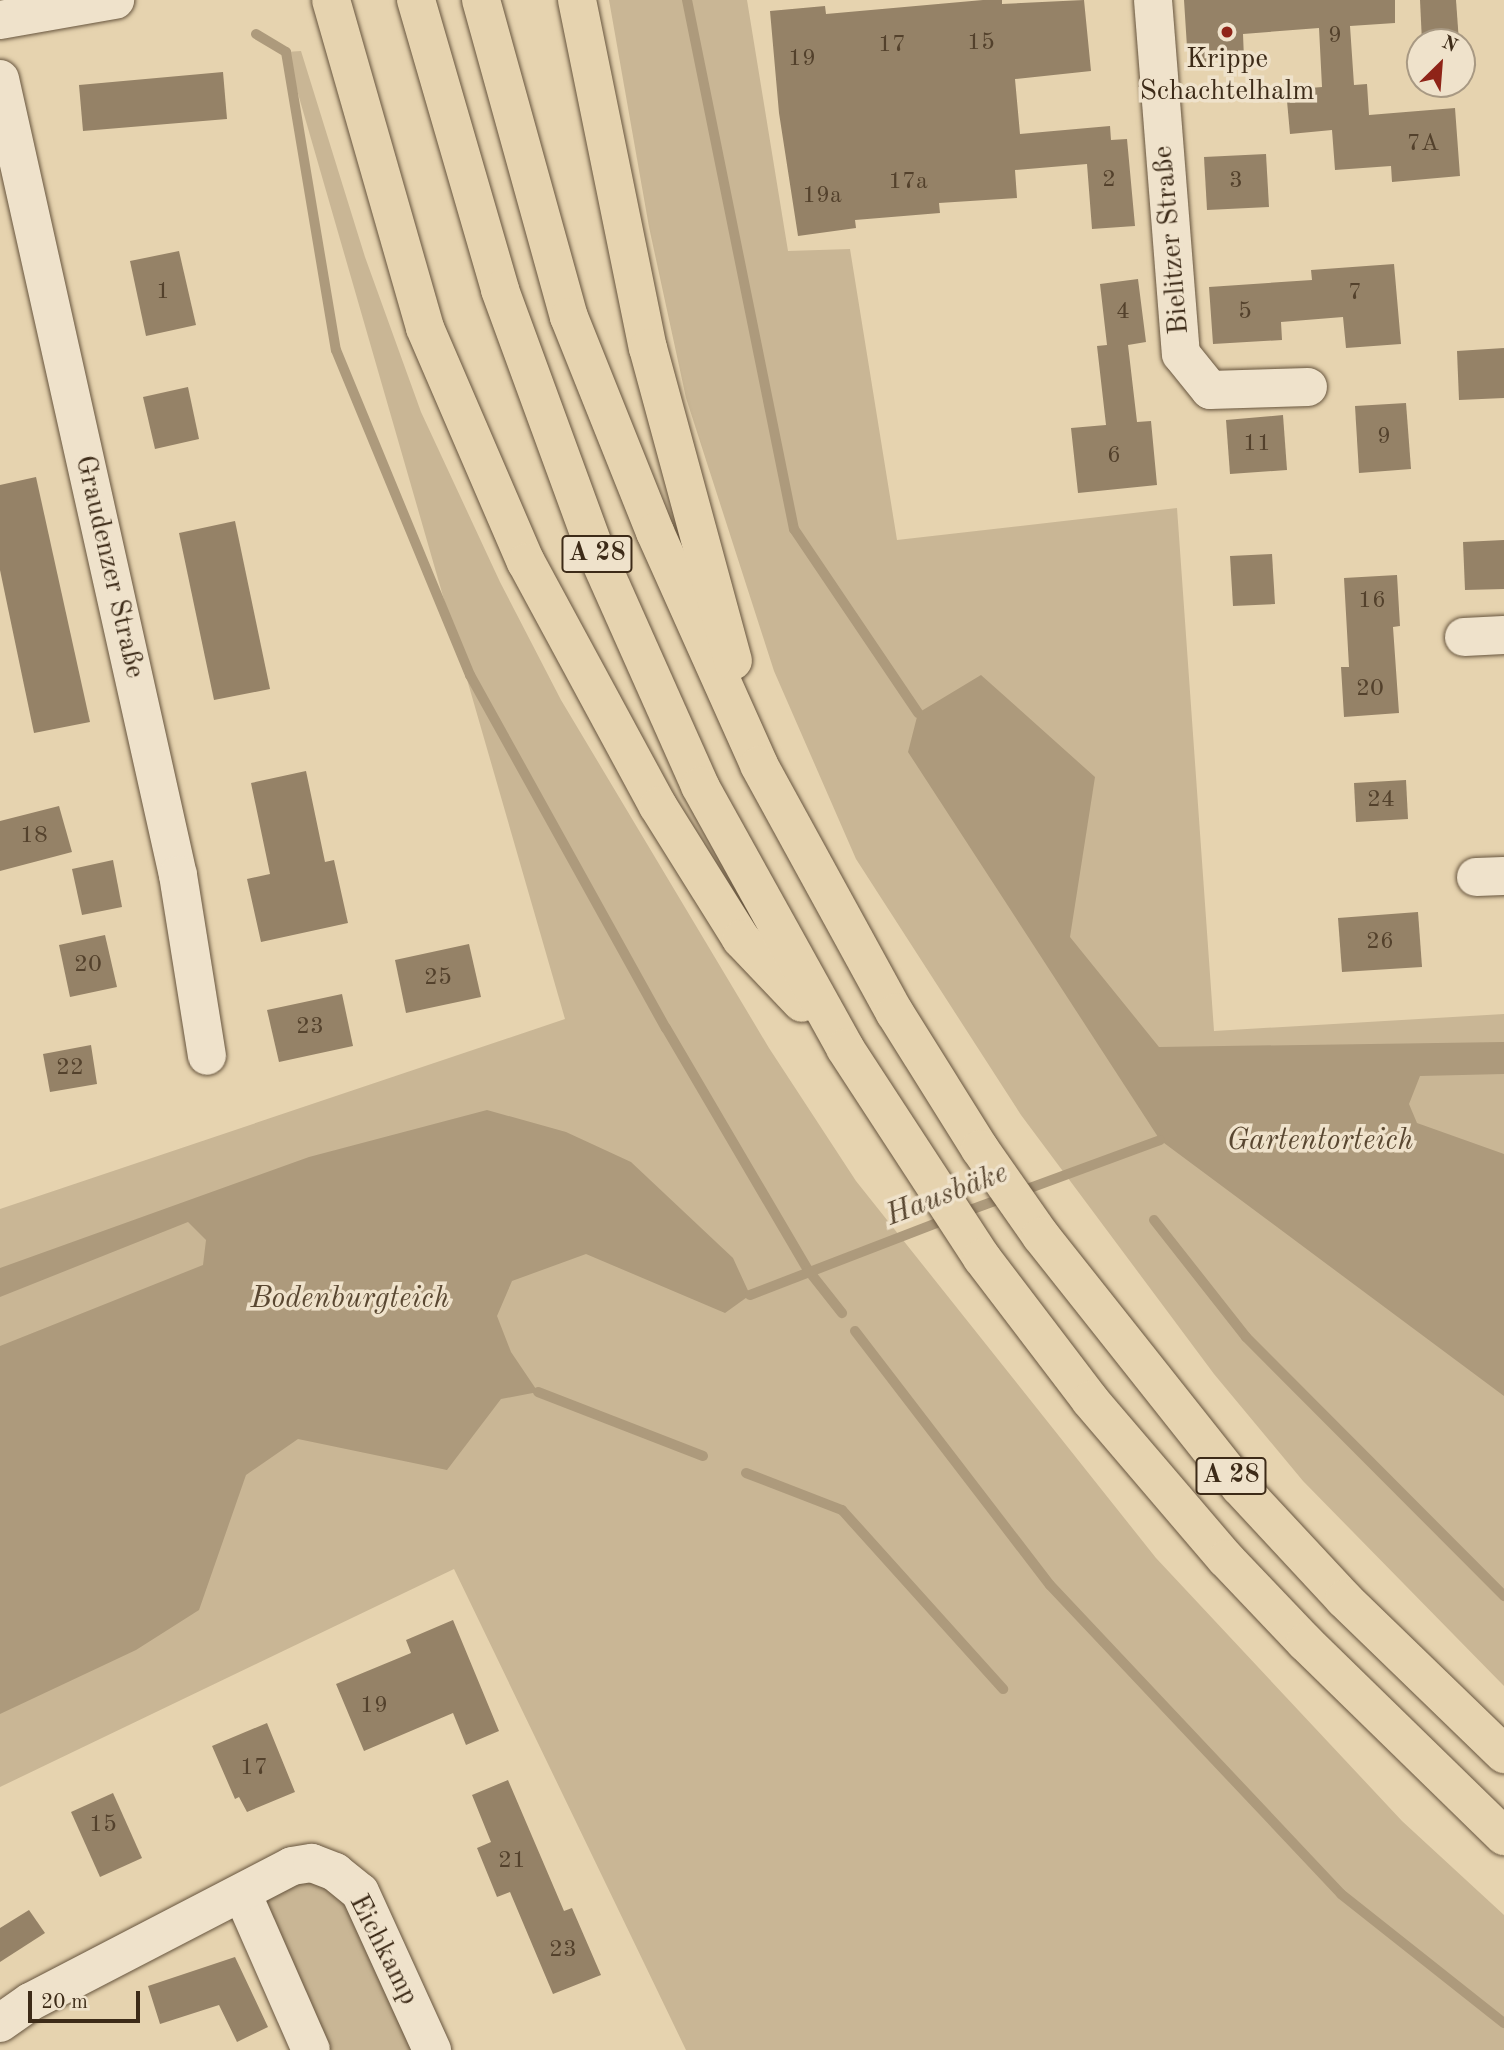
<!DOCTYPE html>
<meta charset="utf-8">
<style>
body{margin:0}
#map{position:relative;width:1504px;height:2050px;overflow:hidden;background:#e6d3af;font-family:"Old Standard TT",serif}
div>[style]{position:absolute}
.green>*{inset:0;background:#c9b695}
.water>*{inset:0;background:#ad9a7c}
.stream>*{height:10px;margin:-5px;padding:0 5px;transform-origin:5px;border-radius:5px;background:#ad9a7c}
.building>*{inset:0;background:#958267}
.roads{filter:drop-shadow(0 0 2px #67553e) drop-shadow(0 0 2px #67553e)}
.minor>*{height:38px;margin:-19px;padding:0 19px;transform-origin:19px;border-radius:19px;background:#efe2cb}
.highway>*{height:38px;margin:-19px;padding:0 19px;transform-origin:19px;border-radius:19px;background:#e6d3af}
.dots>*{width:19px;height:19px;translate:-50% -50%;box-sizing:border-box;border:4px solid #efe2cb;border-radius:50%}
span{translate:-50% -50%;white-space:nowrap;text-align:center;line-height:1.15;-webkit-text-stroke:7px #efe2cb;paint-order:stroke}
.number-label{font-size:24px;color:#53412c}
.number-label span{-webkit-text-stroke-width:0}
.shield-label span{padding:2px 5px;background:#efe2cb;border:2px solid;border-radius:5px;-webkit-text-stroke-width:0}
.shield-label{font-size:26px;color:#3d2b18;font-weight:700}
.poi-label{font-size:28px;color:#3d2b18}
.street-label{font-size:28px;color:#3d2b18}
.water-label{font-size:30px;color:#594731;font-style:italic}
.north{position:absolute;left:1406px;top:28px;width:70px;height:70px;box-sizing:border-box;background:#efe2cb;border:2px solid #a89983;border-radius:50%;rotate:25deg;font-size:19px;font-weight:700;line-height:28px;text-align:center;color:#3d2b18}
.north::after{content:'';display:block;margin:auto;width:24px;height:32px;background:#8f2418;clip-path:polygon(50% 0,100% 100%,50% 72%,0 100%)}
.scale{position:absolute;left:28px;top:1991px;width:112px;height:32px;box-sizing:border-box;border:4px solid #3d2b18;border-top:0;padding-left:9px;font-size:21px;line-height:24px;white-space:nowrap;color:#3d2b18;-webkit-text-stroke:5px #efe2cb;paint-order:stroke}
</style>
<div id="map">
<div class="green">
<i style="clip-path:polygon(609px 0,747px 0,788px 251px,850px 249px,897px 540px,1177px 508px,1214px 1031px,1504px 1014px,1504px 1686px,1303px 1481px,1214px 1374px,1021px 1115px,856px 859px,774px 671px,686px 398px,649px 227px)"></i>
<i style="clip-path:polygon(301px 51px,365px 257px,421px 412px,500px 582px,561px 700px,769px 1048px,856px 1181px,1156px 1558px,1402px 1821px,1504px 1915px,1504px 2050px,686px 2050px,454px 1569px,0 1787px,0 1209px,565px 1019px,286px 52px)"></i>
<i style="clip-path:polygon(335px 1872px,432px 2050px,311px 2050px,242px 1893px)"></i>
</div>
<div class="water">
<i style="clip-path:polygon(981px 675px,1095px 777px,1070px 937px,1159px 1047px,1504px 1042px,1504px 1074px,1420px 1076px,1409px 1104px,1417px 1123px,1504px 1154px,1504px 1396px,1160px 1140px,908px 752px,918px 713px)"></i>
<i style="clip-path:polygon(487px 1110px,566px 1132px,631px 1162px,733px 1258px,750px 1295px,725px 1313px,586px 1254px,512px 1281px,497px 1316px,511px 1352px,538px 1392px,501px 1399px,447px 1470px,298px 1439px,246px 1475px,199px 1610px,136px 1650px,0 1714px,0 1346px,203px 1265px,206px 1240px,188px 1222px,0 1297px,0 1268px,309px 1157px)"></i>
</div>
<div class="stream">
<i style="left:687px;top:0;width:540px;rotate:78.57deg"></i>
<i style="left:794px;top:529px;width:222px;rotate:56deg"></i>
<i style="left:256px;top:34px;width:35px;rotate:31deg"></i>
<i style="left:286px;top:52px;width:302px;rotate:80.5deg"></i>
<i style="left:336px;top:350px;width:352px;rotate:67.6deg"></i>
<i style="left:470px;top:675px;width:404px;rotate:61deg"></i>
<i style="left:666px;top:1028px;width:281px;rotate:59.6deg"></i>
<i style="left:808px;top:1270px;width:55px;rotate:51.7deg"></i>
<i style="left:962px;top:1213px;width:211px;rotate:-20.2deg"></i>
<i style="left:1154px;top:1220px;width:149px;rotate:51.8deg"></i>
<i style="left:1246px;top:1337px;width:366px;rotate:45.1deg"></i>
<i style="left:750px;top:1295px;width:211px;rotate:-21.1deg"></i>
<i style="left:855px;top:1331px;width:320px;rotate:52.5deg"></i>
<i style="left:1050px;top:1585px;width:424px;rotate:46.7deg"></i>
<i style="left:1341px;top:1894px;width:208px;rotate:38.4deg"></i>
<i style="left:538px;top:1392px;width:177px;rotate:21.2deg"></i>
<i style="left:746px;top:1473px;width:103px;rotate:21.1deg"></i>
<i style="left:842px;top:1510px;width:241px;rotate:48deg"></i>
</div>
<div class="building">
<i style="clip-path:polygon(983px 0,1002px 0,1002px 4px,1084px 0,1091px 71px,1015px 79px,1020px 134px,1110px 126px,1111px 140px,1127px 139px,1135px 226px,1092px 229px,1087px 164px,1015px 170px,1017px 198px,939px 203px,940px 213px,855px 220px,856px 228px,798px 236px,779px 113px,770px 11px,825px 6px,826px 14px)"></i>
<i style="clip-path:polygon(1184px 0,1395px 0,1395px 23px,1350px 26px,1354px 85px,1367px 84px,1369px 115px,1455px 108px,1460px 176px,1392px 182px,1391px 166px,1335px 170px,1332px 130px,1290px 134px,1286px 90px,1322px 87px,1319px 28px,1243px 34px,1244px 59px,1188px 63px)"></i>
<i style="clip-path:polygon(1420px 0,1456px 0,1459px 42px,1422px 42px)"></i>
<i style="clip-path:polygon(223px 72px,227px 119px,83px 131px,79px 85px)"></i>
<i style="clip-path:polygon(1266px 154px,1269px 207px,1207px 210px,1204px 157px)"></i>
<i style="clip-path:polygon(179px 251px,196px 325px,146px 336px,130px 261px)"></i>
<i style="clip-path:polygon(1394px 264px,1401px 344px,1346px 348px,1343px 317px,1281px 322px,1282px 340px,1213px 344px,1209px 287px,1312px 280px,1311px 270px)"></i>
<i style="clip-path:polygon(1138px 279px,1146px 342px,1128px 345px,1137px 422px,1151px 421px,1157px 485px,1078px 493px,1071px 428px,1106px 425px,1097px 346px,1107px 345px,1100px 284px)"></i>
<i style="clip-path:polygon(1504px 348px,1504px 398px,1459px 400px,1457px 351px)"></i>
<i style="clip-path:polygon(188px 387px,199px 439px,155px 449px,143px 397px)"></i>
<i style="clip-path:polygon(1406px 403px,1411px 469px,1359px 473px,1355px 406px)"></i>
<i style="clip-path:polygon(1283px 415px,1287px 470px,1230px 474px,1226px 420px)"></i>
<i style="clip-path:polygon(36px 477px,90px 722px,34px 733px,0 570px,0 485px)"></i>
<i style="clip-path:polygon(235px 521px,270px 689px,214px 700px,179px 533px)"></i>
<i style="clip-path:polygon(1504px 540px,1504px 589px,1465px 590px,1463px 542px)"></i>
<i style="clip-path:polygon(1272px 554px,1275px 604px,1233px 606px,1230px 556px)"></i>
<i style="clip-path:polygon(1397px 575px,1400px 626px,1393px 627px,1399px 713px,1344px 717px,1341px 667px,1349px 667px,1344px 578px)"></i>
<i style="clip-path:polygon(306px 771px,325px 862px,334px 860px,348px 923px,261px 942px,247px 879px,270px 874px,251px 783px)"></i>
<i style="clip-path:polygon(1406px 780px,1408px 819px,1356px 822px,1354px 783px)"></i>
<i style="clip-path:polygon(59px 806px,72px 852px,0 871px,0 821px)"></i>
<i style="clip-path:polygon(113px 860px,122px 907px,82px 915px,72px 869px)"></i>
<i style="clip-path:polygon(1418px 912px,1422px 967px,1342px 972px,1338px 918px)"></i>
<i style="clip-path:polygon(105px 935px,117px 987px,70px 997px,59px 945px)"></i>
<i style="clip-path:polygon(469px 944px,481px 997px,406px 1013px,395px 960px)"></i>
<i style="clip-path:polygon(342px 994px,353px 1046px,279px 1062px,267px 1010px)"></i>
<i style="clip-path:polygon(91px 1045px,97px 1084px,50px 1092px,43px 1054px)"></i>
<i style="clip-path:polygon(453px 1620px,499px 1731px,466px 1745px,453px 1713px,364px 1751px,336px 1684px,411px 1653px,406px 1640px)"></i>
<i style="clip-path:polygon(267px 1723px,295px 1792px,247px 1812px,239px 1797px,235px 1799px,212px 1746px)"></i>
<i style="clip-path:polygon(508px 1780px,564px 1911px,572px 1908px,601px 1975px,553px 1994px,510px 1892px,497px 1897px,477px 1848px,491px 1842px,472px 1795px)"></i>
<i style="clip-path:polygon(113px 1793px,142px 1858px,100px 1877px,71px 1812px)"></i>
<i style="clip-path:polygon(29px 1910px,45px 1933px,0 1962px,0 1928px)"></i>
<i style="clip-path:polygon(235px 1957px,268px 2027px,237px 2042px,219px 2005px,160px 2024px,148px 1986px)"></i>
</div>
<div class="roads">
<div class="minor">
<i style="left:1153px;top:0;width:355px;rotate:85.5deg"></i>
<i style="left:1181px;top:354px;width:46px;rotate:51.1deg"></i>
<i style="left:1210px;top:390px;width:98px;rotate:-1.8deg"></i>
<i style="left:0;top:20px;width:117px;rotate:-9.9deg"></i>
<i style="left:0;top:79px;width:816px;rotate:77.4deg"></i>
<i style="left:178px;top:875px;width:183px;rotate:80.9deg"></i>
<i style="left:1464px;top:637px;width:40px;rotate:-2.9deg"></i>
<i style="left:1476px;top:877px;width:28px;rotate:-2deg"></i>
<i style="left:242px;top:1893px;width:171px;rotate:66.3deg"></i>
<i style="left:0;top:2023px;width:37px;rotate:-35deg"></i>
<i style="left:30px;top:2002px;width:295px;rotate:-27.4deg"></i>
<i style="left:292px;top:1866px;width:20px;rotate:-9deg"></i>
<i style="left:312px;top:1863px;width:25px;rotate:21deg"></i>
<i style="left:335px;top:1872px;width:32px;rotate:39deg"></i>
<i style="left:360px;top:1892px;width:174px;rotate:65.5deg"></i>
</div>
<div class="highway">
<i style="left:331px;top:0;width:341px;rotate:74deg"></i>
<i style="left:425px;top:328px;width:255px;rotate:66.7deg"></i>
<i style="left:526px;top:562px;width:277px;rotate:61.6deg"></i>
<i style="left:658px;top:806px;width:157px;rotate:58deg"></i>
<i style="left:741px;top:939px;width:88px;rotate:46.4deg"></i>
<i style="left:416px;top:0;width:302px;rotate:73.8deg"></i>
<i style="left:500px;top:290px;width:279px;rotate:69.9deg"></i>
<i style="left:596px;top:552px;width:256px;rotate:66deg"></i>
<i style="left:700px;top:786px;width:299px;rotate:61deg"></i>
<i style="left:845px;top:1048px;width:251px;rotate:56.9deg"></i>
<i style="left:982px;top:1258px;width:178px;rotate:52.7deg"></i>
<i style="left:1090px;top:1400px;width:209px;rotate:49.5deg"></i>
<i style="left:1226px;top:1559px;width:115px;rotate:46.4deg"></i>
<i style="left:1305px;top:1642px;width:278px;rotate:44.3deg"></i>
<i style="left:481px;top:0;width:329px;rotate:74.5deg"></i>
<i style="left:569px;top:317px;width:232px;rotate:68.2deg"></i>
<i style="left:655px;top:532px;width:255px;rotate:65.9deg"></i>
<i style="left:759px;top:765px;width:283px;rotate:61.3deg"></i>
<i style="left:895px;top:1013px;width:160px;rotate:58deg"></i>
<i style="left:980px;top:1149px;width:106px;rotate:55deg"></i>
<i style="left:1041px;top:1236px;width:320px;rotate:51.6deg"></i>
<i style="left:1240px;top:1487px;width:153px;rotate:47.1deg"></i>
<i style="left:1344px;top:1599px;width:223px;rotate:44.1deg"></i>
<i style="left:577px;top:0;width:355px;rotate:78.5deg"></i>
<i style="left:648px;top:348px;width:324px;rotate:74.8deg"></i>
</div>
</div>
<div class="dots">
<i style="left:1227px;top:32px;background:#8f2418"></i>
</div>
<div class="number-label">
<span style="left:1335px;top:37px">9</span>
<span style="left:981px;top:44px">15</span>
<span style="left:892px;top:46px">17</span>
<span style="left:802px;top:60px">19</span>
<span style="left:1423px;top:145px">7A</span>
<span style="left:1109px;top:181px">2</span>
<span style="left:1236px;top:182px">3</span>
<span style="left:908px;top:183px">17a</span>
<span style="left:822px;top:197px">19a</span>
<span style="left:163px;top:293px">1</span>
<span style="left:1355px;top:294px">7</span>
<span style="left:1123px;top:313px">4</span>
<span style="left:1245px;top:313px">5</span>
<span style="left:1384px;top:438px">9</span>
<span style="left:1257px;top:445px">11</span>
<span style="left:1114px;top:457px">6</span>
<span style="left:1372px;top:602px">16</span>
<span style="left:1370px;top:690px">20</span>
<span style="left:1381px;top:801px">24</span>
<span style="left:34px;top:837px">18</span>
<span style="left:1380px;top:943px">26</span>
<span style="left:88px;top:966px">20</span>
<span style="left:438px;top:979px">25</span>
<span style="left:310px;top:1028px">23</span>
<span style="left:70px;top:1069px">22</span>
<span style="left:374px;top:1707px">19</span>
<span style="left:254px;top:1769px">17</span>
<span style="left:103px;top:1826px">15</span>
<span style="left:512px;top:1862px">21</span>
<span style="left:563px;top:1951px">23</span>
</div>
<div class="shield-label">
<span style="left:597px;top:554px">A 28</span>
<span style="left:1231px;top:1476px">A 28</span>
</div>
<div class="poi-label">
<span style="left:1227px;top:76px">Krippe<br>Schachtelhalm</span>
</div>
<div class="street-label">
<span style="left:1172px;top:240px;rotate:-95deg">Bielitzer Straße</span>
<span style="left:109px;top:567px;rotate:77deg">Graudenzer Straße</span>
<span style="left:383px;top:1950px;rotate:63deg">Eichkamp</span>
</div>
<div class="water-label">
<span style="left:1320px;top:1141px">Gartentorteich</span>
<span style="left:947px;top:1195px;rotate:-21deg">Hausbäke</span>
<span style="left:350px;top:1299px">Bodenburgteich</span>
</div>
<div class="north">N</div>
<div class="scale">20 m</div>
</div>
